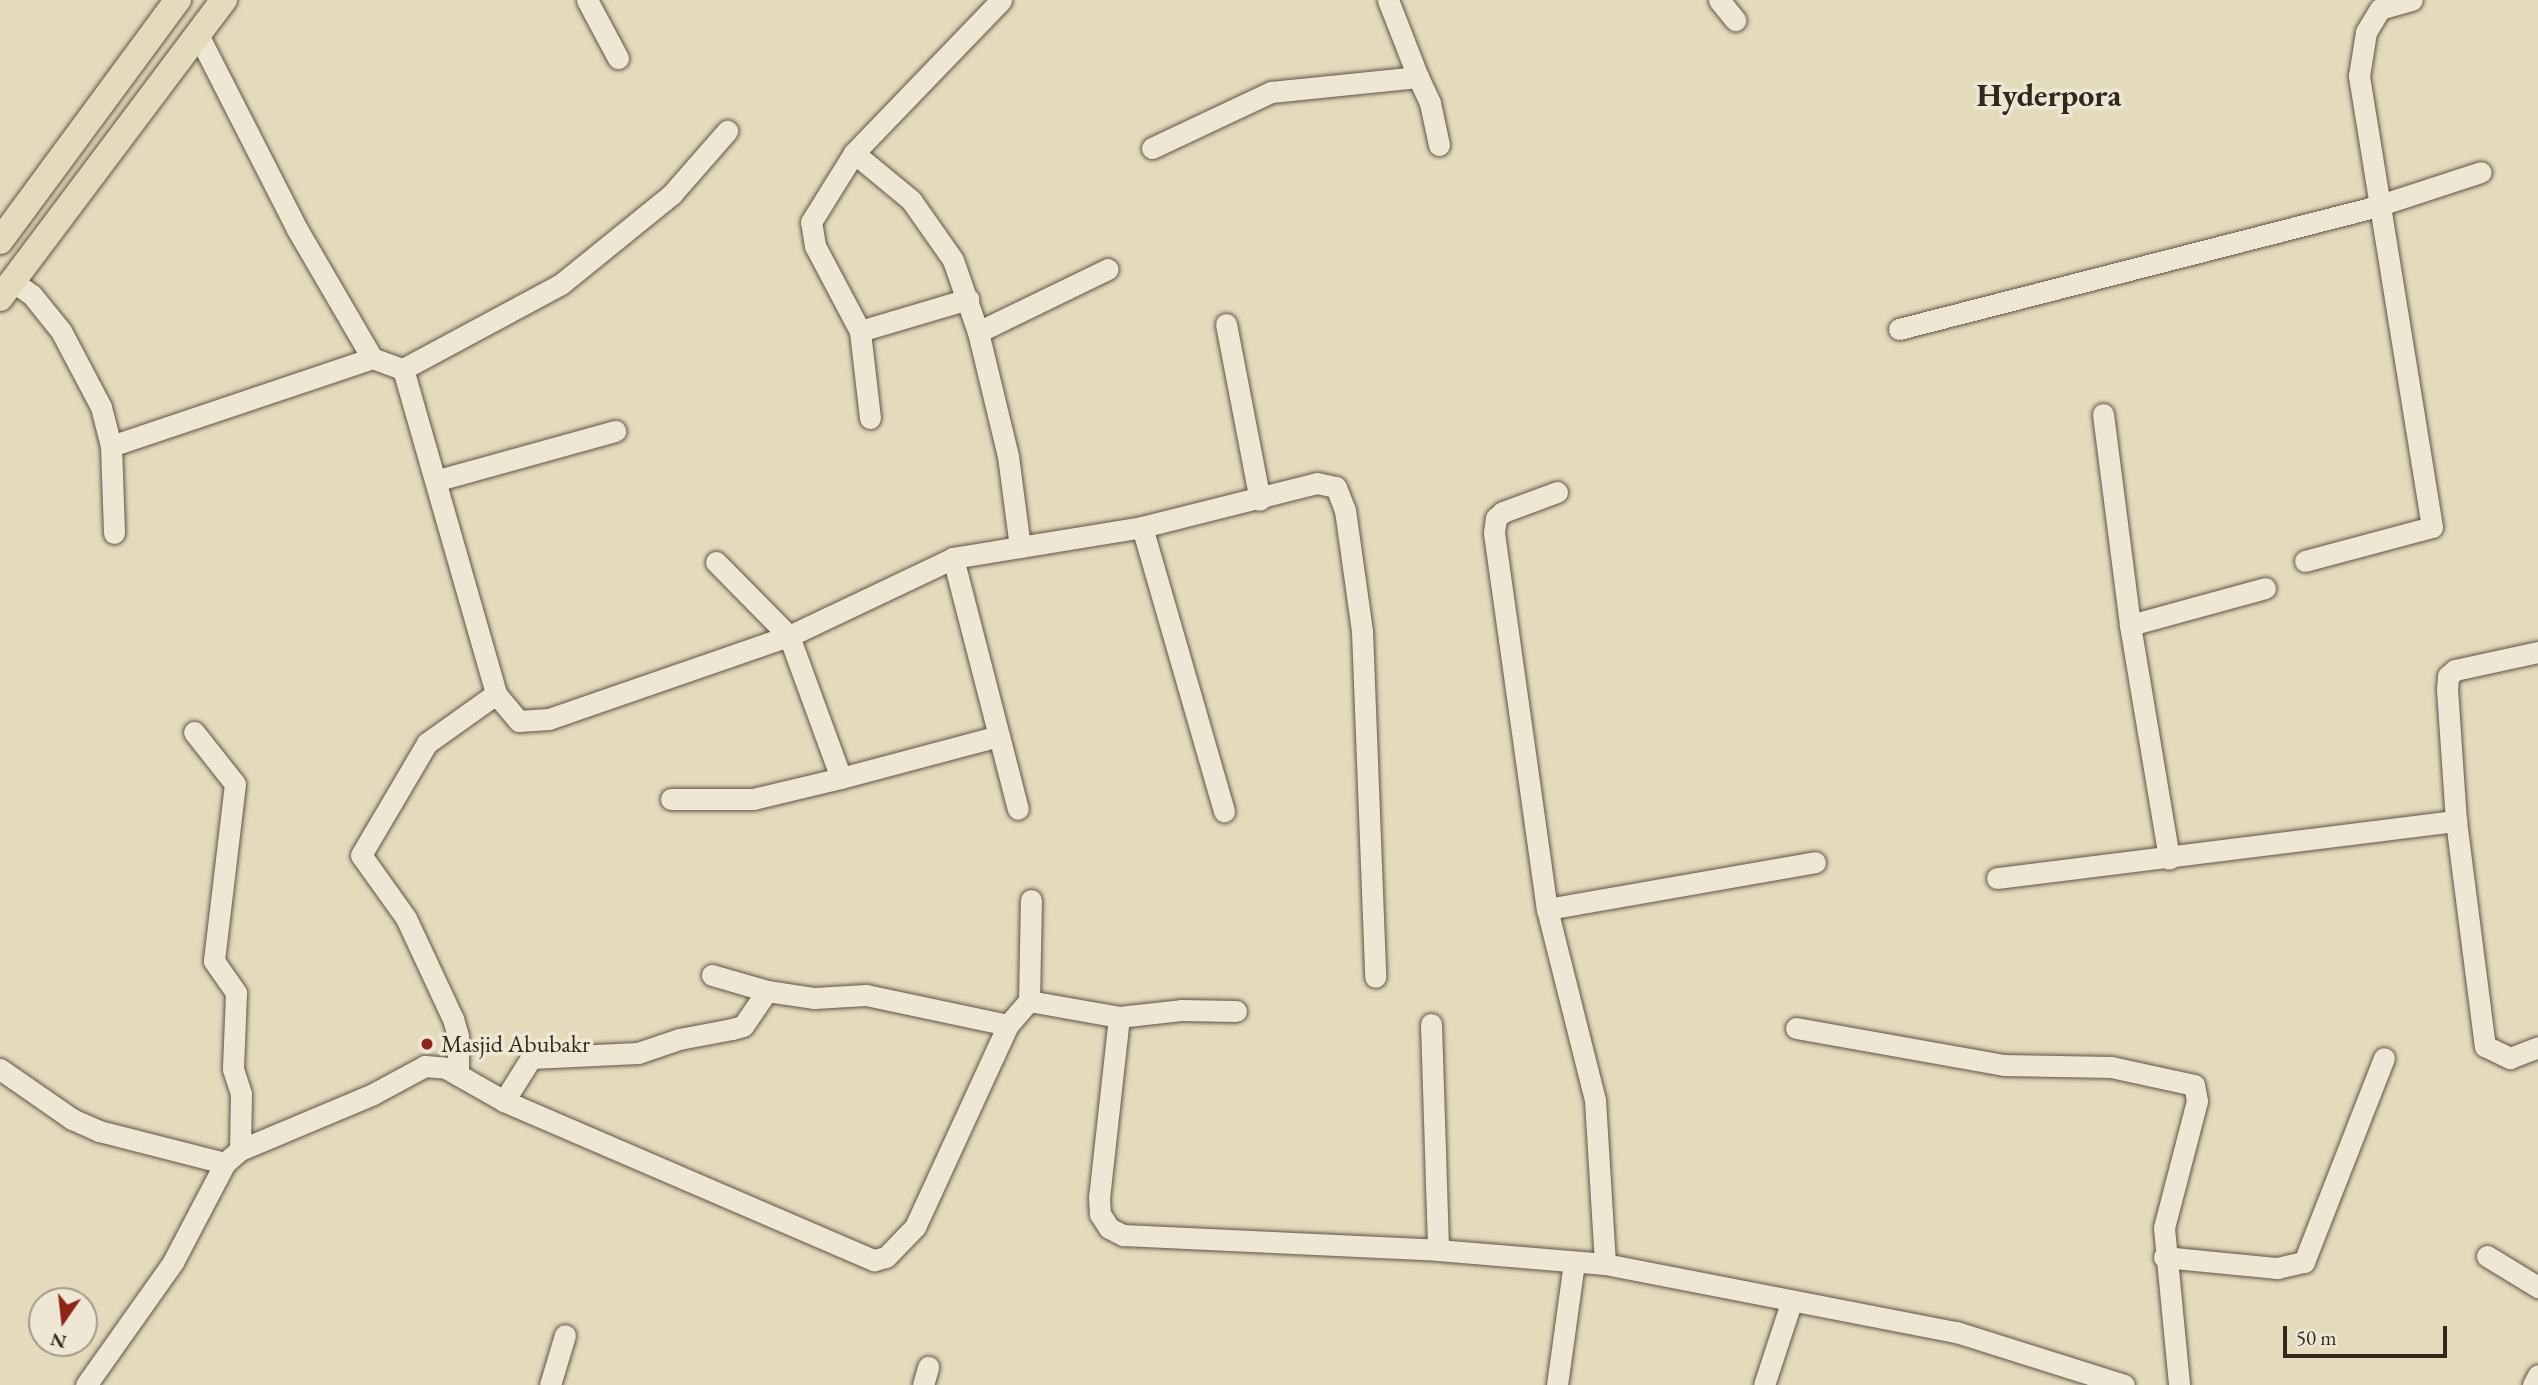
<!DOCTYPE html>
<style>
body{margin:0}
#map{position:relative;width:2538px;height:1385px;overflow:hidden;background:#e4dabc;font-family:"EB Garamond",serif}
div>[style]{position:absolute}
.roads{filter:drop-shadow(0 0 2px #605445) drop-shadow(0 0 2px #605445)}
.minor>*{height:21px;margin:-10.5px;padding:0 10.5px;transform-origin:10.5px;border-radius:10.5px;background:#ede7d3}
.major>*{height:26px;margin:-13px;padding:0 13px;transform-origin:13px;border-radius:13px;background:#e4dabc}
.dots>*{width:19px;height:19px;translate:-50% -50%;box-sizing:border-box;border:4px solid #ede7d3;border-radius:50%}
span{translate:-50% -50%;white-space:nowrap;text-align:center;line-height:1.15;-webkit-text-stroke:7px #ede7d3;paint-order:stroke}
.poi-label{font-size:24px;color:#34271d}
.left{translate:0 -50%;text-align:left}
.district-label{font-size:32px;color:#34271d;font-weight:700}
.north{position:absolute;left:28px;top:1287px;width:70px;height:70px;box-sizing:border-box;background:#ede7d3;border:2px solid #a39a8a;border-radius:50%;rotate:194deg;font-size:19px;font-weight:700;line-height:28px;text-align:center;color:#34271d}
.north::after{content:'';display:block;margin:auto;width:24px;height:32px;background:#8f2418;clip-path:polygon(50% 0,100% 100%,50% 72%,0 100%)}
.scale{position:absolute;left:2283px;top:1326px;width:164px;height:32px;box-sizing:border-box;border:4px solid #34271d;border-top:0;padding-left:9px;font-size:21px;line-height:24px;white-space:nowrap;color:#34271d;-webkit-text-stroke:5px #ede7d3;paint-order:stroke}
</style>
<div id="map">
<div class="roads">
<div class="minor">
<i style="left:587px;top:0;width:66px;rotate:61.9deg"></i>
<i style="left:1719px;top:0;width:26px;rotate:51deg"></i>
<i style="left:1418px;top:77px;width:29px;rotate:65deg"></i>
<i style="left:1430px;top:103px;width:43px;rotate:77.9deg"></i>
<i style="left:1152px;top:148px;width:132px;rotate:-25.2deg"></i>
<i style="left:1271px;top:92px;width:148px;rotate:-5.8deg"></i>
<i style="left:1418px;top:77px;width:83px;rotate:-111.3deg"></i>
<i style="left:854px;top:153px;width:74px;rotate:39.5deg"></i>
<i style="left:911px;top:200px;width:73px;rotate:55deg"></i>
<i style="left:953px;top:260px;width:76px;rotate:70.9deg"></i>
<i style="left:978px;top:332px;width:128px;rotate:76.4deg"></i>
<i style="left:1008px;top:456px;width:92px;rotate:82.5deg"></i>
<i style="left:12px;top:281px;width:24px;rotate:35deg"></i>
<i style="left:32px;top:295px;width:46px;rotate:51.1deg"></i>
<i style="left:61px;top:331px;width:86px;rotate:62.2deg"></i>
<i style="left:101px;top:407px;width:40px;rotate:75.6deg"></i>
<i style="left:111px;top:446px;width:87px;rotate:88deg"></i>
<i style="left:1226px;top:324px;width:179px;rotate:79.1deg"></i>
<i style="left:1899px;top:329px;width:494px;rotate:-14.4deg"></i>
<i style="left:2377px;top:206px;width:109px;rotate:-18.1deg"></i>
<i style="left:860px;top:331px;width:113px;rotate:-16.5deg"></i>
<i style="left:978px;top:332px;width:144px;rotate:-25.9deg"></i>
<i style="left:372px;top:358px;width:33px;rotate:20deg"></i>
<i style="left:403px;top:369px;width:179px;rotate:-28.3deg"></i>
<i style="left:561px;top:284px;width:143px;rotate:-39deg"></i>
<i style="left:672px;top:194px;width:84px;rotate:-48.9deg"></i>
<i style="left:403px;top:369px;width:338px;rotate:74deg"></i>
<i style="left:496px;top:694px;width:35px;rotate:50deg"></i>
<i style="left:519px;top:721px;width:30px;rotate:-4deg"></i>
<i style="left:549px;top:719px;width:254px;rotate:-19.1deg"></i>
<i style="left:789px;top:636px;width:182px;rotate:-25.4deg"></i>
<i style="left:953px;top:558px;width:192px;rotate:-9.3deg"></i>
<i style="left:1142px;top:527px;width:180px;rotate:-14.1deg"></i>
<i style="left:1317px;top:483px;width:19px;rotate:12deg"></i>
<i style="left:1336px;top:487px;width:25px;rotate:69deg"></i>
<i style="left:1345px;top:510px;width:122px;rotate:82deg"></i>
<i style="left:1362px;top:631px;width:346px;rotate:87.8deg"></i>
<i style="left:2103px;top:414px;width:213px;rotate:82.7deg"></i>
<i style="left:2130px;top:625px;width:237px;rotate:80.5deg"></i>
<i style="left:870px;top:418px;width:88px;rotate:-96.6deg"></i>
<i style="left:860px;top:331px;width:96px;rotate:-117.9deg"></i>
<i style="left:815px;top:246px;width:24px;rotate:-99deg"></i>
<i style="left:811px;top:222px;width:81px;rotate:-58.1deg"></i>
<i style="left:854px;top:153px;width:212px;rotate:-46.1deg"></i>
<i style="left:111px;top:446px;width:275px;rotate:-18.6deg"></i>
<i style="left:372px;top:358px;width:149px;rotate:-120.2deg"></i>
<i style="left:297px;top:229px;width:220px;rotate:-117deg"></i>
<i style="left:438px;top:480px;width:184px;rotate:-15.5deg"></i>
<i style="left:1557px;top:492px;width:58px;rotate:159.7deg"></i>
<i style="left:1503px;top:512px;width:9px;rotate:139deg"></i>
<i style="left:1496px;top:518px;width:15px;rotate:98deg"></i>
<i style="left:1494px;top:533px;width:380px;rotate:82deg"></i>
<i style="left:1547px;top:909px;width:197px;rotate:75.9deg"></i>
<i style="left:1595px;top:1100px;width:164px;rotate:86.5deg"></i>
<i style="left:1142px;top:527px;width:296px;rotate:73.9deg"></i>
<i style="left:953px;top:558px;width:259px;rotate:75.5deg"></i>
<i style="left:2305px;top:561px;width:131px;rotate:-15deg"></i>
<i style="left:2432px;top:527px;width:457px;rotate:-99.2deg"></i>
<i style="left:2359px;top:76px;width:45px;rotate:-81deg"></i>
<i style="left:2366px;top:32px;width:27px;rotate:-59deg"></i>
<i style="left:2380px;top:9px;width:33px;rotate:-16deg"></i>
<i style="left:716px;top:562px;width:104px;rotate:45.4deg"></i>
<i style="left:789px;top:636px;width:151px;rotate:69.9deg"></i>
<i style="left:841px;top:778px;width:163px;rotate:-14.9deg"></i>
<i style="left:2130px;top:625px;width:140px;rotate:-15.3deg"></i>
<i style="left:2538px;top:652px;width:85px;rotate:167.8deg"></i>
<i style="left:2455px;top:670px;width:9px;rotate:139deg"></i>
<i style="left:2448px;top:676px;width:13px;rotate:94deg"></i>
<i style="left:2447px;top:689px;width:132px;rotate:86.1deg"></i>
<i style="left:2456px;top:821px;width:227px;rotate:82.7deg"></i>
<i style="left:2485px;top:1046px;width:28px;rotate:26deg"></i>
<i style="left:2510px;top:1058px;width:30px;rotate:-21deg"></i>
<i style="left:194px;top:732px;width:66px;rotate:51.7deg"></i>
<i style="left:235px;top:784px;width:178px;rotate:96.8deg"></i>
<i style="left:214px;top:961px;width:39px;rotate:55deg"></i>
<i style="left:236px;top:993px;width:76px;rotate:92.3deg"></i>
<i style="left:233px;top:1069px;width:26px;rotate:72deg"></i>
<i style="left:241px;top:1094px;width:56px;rotate:91deg"></i>
<i style="left:671px;top:799px;width:82px"></i>
<i style="left:753px;top:799px;width:90px;rotate:-13.4deg"></i>
<i style="left:1997px;top:878px;width:463px;rotate:-7.1deg"></i>
<i style="left:1547px;top:909px;width:272px;rotate:-9.9deg"></i>
<i style="left:712px;top:975px;width:57px;rotate:16.2deg"></i>
<i style="left:767px;top:991px;width:48px;rotate:8.5deg"></i>
<i style="left:814px;top:998px;width:52px;rotate:-3.3deg"></i>
<i style="left:866px;top:995px;width:145px;rotate:11.9deg"></i>
<i style="left:1029px;top:1001px;width:101px;rotate:-88.9deg"></i>
<i style="left:1119px;top:1017px;width:181px;rotate:96.3deg"></i>
<i style="left:1099px;top:1197px;width:17px;rotate:87deg"></i>
<i style="left:1100px;top:1214px;width:17px;rotate:57deg"></i>
<i style="left:1109px;top:1228px;width:16px;rotate:27deg"></i>
<i style="left:1123px;top:1235px;width:315px;rotate:2.7deg"></i>
<i style="left:1438px;top:1250px;width:168px;rotate:4.8deg"></i>
<i style="left:1605px;top:1264px;width:358px;rotate:11deg"></i>
<i style="left:1956px;top:1332px;width:176px;rotate:17.5deg"></i>
<i style="left:1431px;top:1024px;width:226px;rotate:88.2deg"></i>
<i style="left:1796px;top:1028px;width:211px;rotate:10.1deg"></i>
<i style="left:2004px;top:1065px;width:107px;rotate:1.1deg"></i>
<i style="left:2111px;top:1067px;width:85px;rotate:12.2deg"></i>
<i style="left:2194px;top:1085px;width:16px;rotate:79deg"></i>
<i style="left:2197px;top:1101px;width:131px;rotate:104.6deg"></i>
<i style="left:2164px;top:1228px;width:158px;rotate:84.5deg"></i>
<i style="left:0;top:1069px;width:88px;rotate:34.8deg"></i>
<i style="left:72px;top:1119px;width:30px;rotate:24deg"></i>
<i style="left:99px;top:1131px;width:130px;rotate:14.3deg"></i>
<i style="left:458px;top:1075px;width:39px;rotate:-90deg"></i>
<i style="left:458px;top:1036px;width:18px;rotate:-106deg"></i>
<i style="left:453px;top:1019px;width:111px;rotate:-115deg"></i>
<i style="left:406px;top:918px;width:77px;rotate:-125.5deg"></i>
<i style="left:361px;top:855px;width:130px;rotate:-59.5deg"></i>
<i style="left:427px;top:743px;width:85px;rotate:-35.4deg"></i>
<i style="left:504px;top:1101px;width:51px;rotate:-57.9deg"></i>
<i style="left:531px;top:1058px;width:107px;rotate:-2.7deg"></i>
<i style="left:638px;top:1053px;width:43px;rotate:-18.9deg"></i>
<i style="left:679px;top:1039px;width:54px;rotate:-10.7deg"></i>
<i style="left:732px;top:1029px;width:11px;rotate:-15deg"></i>
<i style="left:743px;top:1026px;width:42px;rotate:-55.6deg"></i>
<i style="left:2487px;top:1256px;width:60px;rotate:31.3deg"></i>
<i style="left:2164px;top:1257px;width:114px;rotate:5.6deg"></i>
<i style="left:2277px;top:1268px;width:28px;rotate:-13deg"></i>
<i style="left:2304px;top:1262px;width:219px;rotate:-68.6deg"></i>
<i style="left:86px;top:1385px;width:151px;rotate:-54.7deg"></i>
<i style="left:173px;top:1262px;width:112px;rotate:-62.3deg"></i>
<i style="left:225px;top:1163px;width:20px;rotate:-41deg"></i>
<i style="left:240px;top:1150px;width:144px;rotate:-22.8deg"></i>
<i style="left:373px;top:1094px;width:59px;rotate:-28.3deg"></i>
<i style="left:425px;top:1066px;width:21px;rotate:5deg"></i>
<i style="left:446px;top:1068px;width:67px;rotate:29.6deg"></i>
<i style="left:504px;top:1101px;width:403px;rotate:23.3deg"></i>
<i style="left:874px;top:1260px;width:12px;rotate:-14deg"></i>
<i style="left:886px;top:1257px;width:42px;rotate:-46deg"></i>
<i style="left:915px;top:1227px;width:222px;rotate:-65.3deg"></i>
<i style="left:1008px;top:1025px;width:32px;rotate:-49deg"></i>
<i style="left:1029px;top:1001px;width:91px;rotate:10.1deg"></i>
<i style="left:1119px;top:1017px;width:62px;rotate:-6.4deg"></i>
<i style="left:1181px;top:1010px;width:55px;rotate:1deg"></i>
<i style="left:550px;top:1385px;width:52px;rotate:-73.3deg"></i>
<i style="left:923px;top:1385px;width:19px;rotate:-74deg"></i>
<i style="left:1557px;top:1385px;width:124px;rotate:-82.1deg"></i>
<i style="left:1764px;top:1385px;width:89px;rotate:-71.8deg"></i>
<i style="left:2533px;top:1385px;width:11px;rotate:-63deg"></i>
</div>
<div class="major">
<i style="left:0;top:241px;width:300px;rotate:-53.6deg"></i>
<i style="left:0;top:298px;width:373px;rotate:-53.1deg"></i>
</div>
</div>
<div class="dots">
<i style="left:427px;top:1044px;background:#8f2418"></i>
</div>
<div class="poi-label">
<span class="left" style="left:441px;top:1044px">Masjid Abubakr</span>
</div>
<div class="district-label">
<span style="left:2049px;top:95px">Hyderpora</span>
</div>
<div class="north">N</div>
<div class="scale">50 m</div>
</div>
